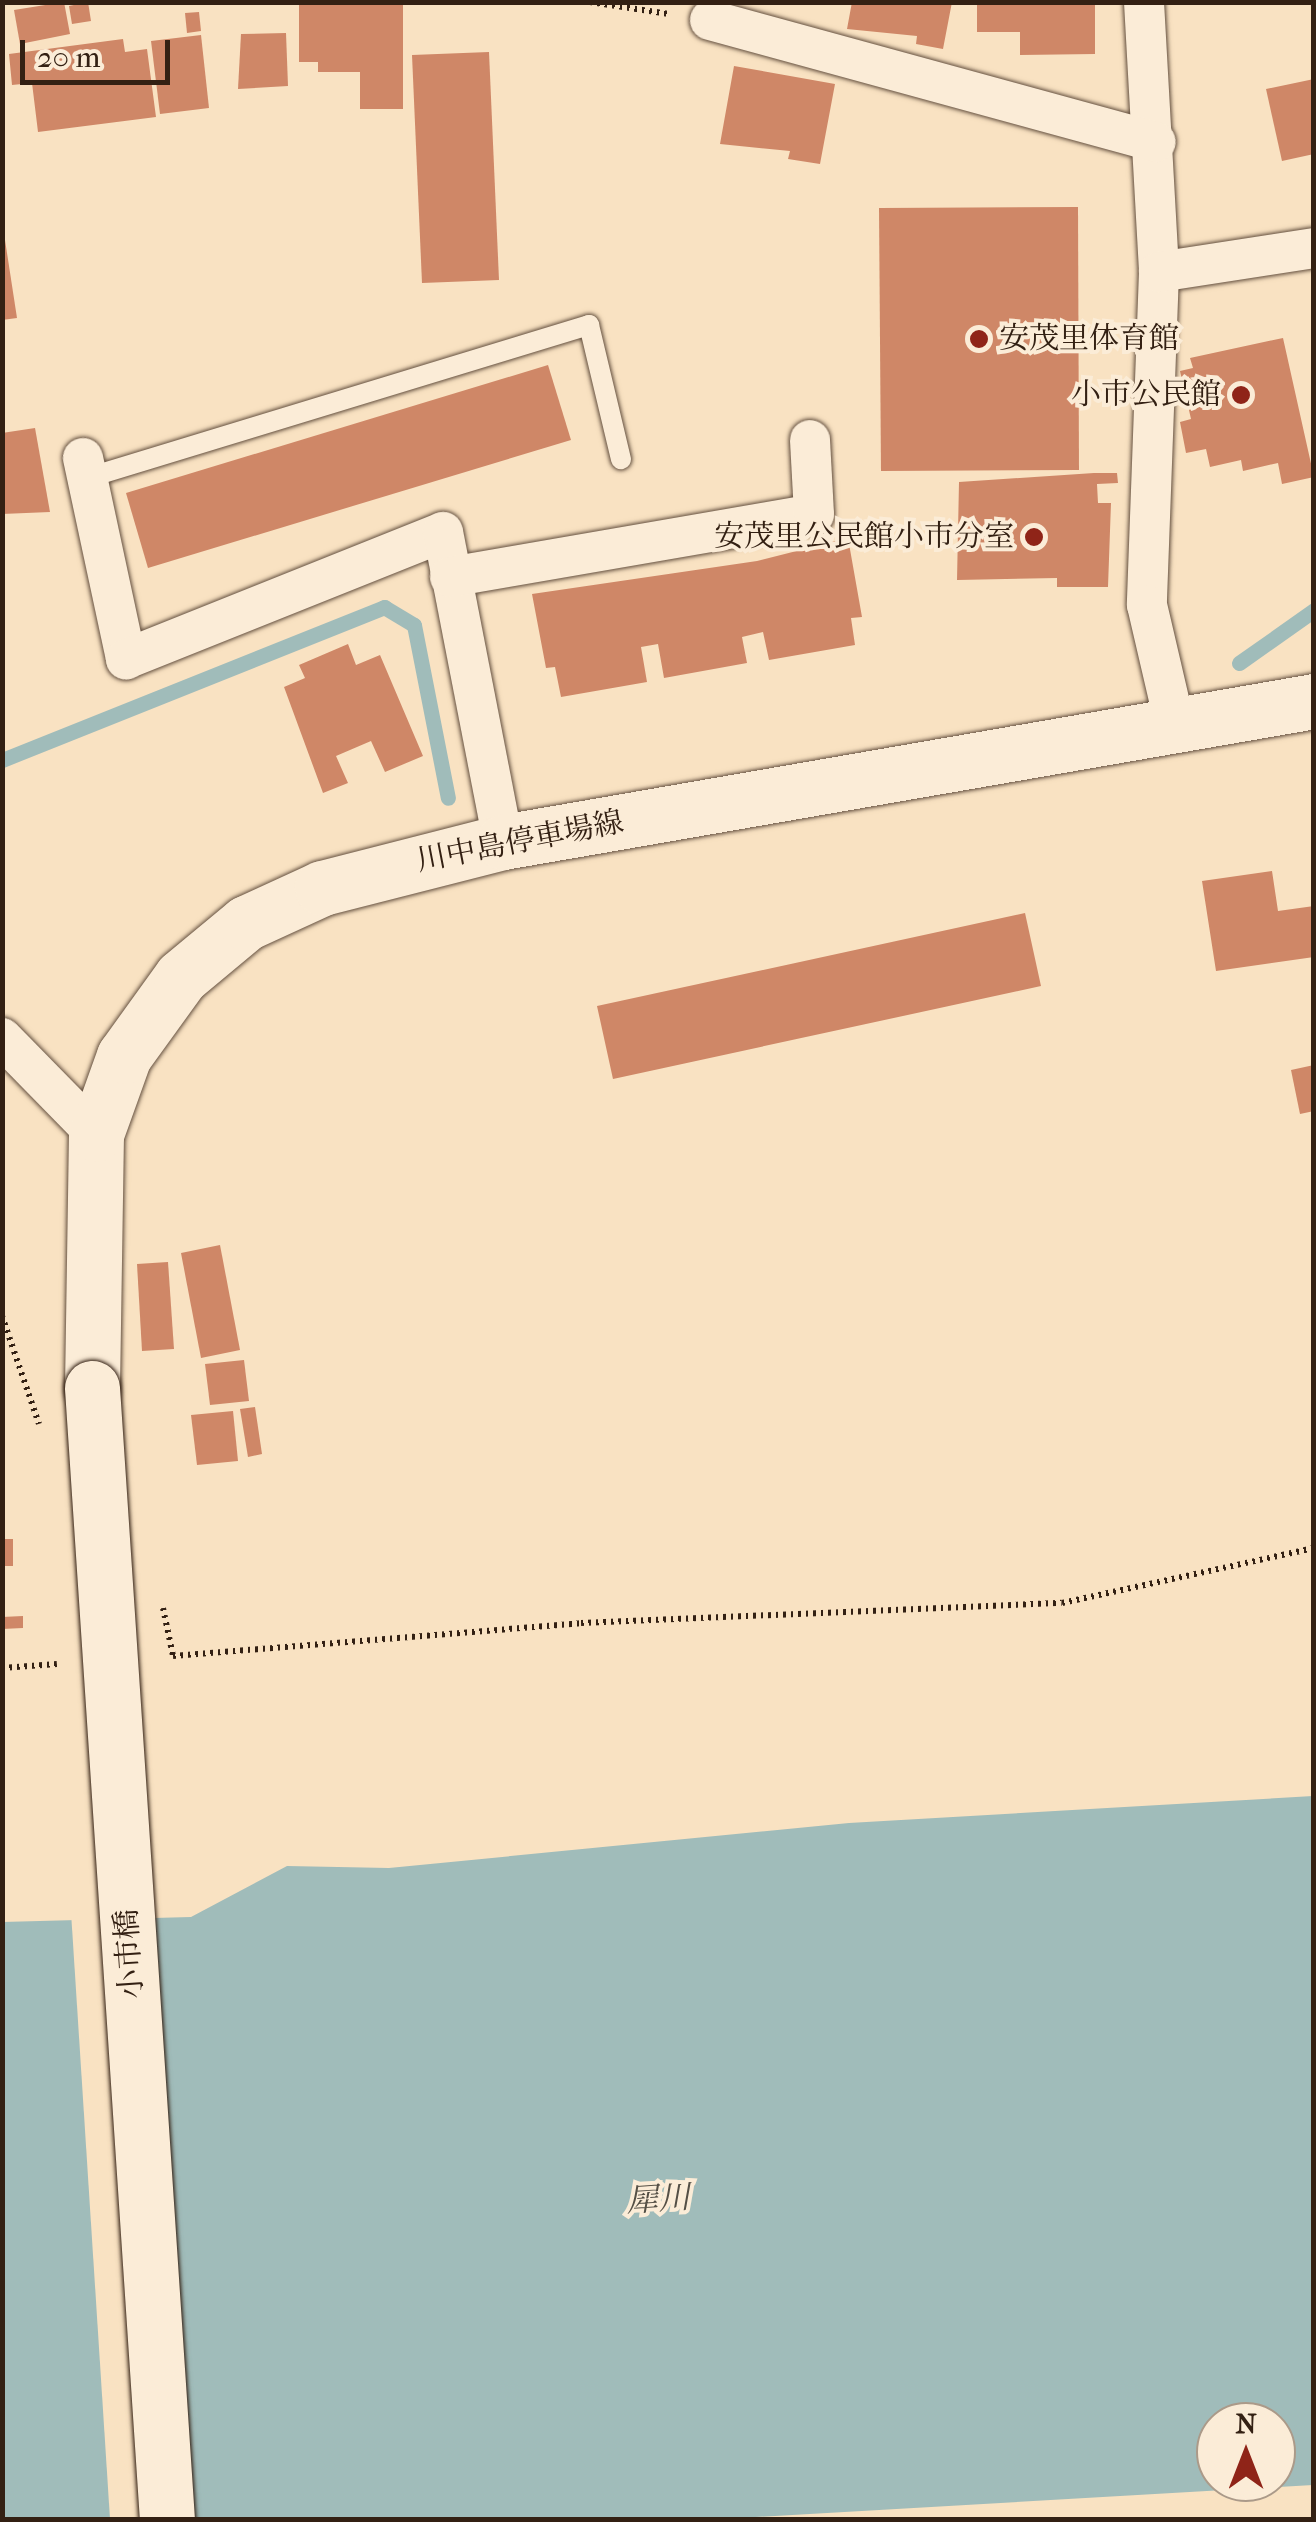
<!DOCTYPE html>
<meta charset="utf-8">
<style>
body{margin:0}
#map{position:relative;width:1316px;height:2522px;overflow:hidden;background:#f9e2c2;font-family:"IM FELL French Canon","Noto Serif JP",serif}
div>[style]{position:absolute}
.water>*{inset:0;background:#a0bcba}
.pier>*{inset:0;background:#f9e2c2}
.stream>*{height:15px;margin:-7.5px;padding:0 7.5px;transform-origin:7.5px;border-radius:7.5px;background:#a0bcba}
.building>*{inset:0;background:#cf8767}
.path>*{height:6px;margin-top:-3px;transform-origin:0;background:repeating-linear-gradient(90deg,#332013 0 2.5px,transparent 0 7.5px)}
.roads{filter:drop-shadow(0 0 2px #64503f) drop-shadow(0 0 2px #64503f)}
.service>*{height:20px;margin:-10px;padding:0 10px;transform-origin:10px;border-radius:10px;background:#fbecd7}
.minor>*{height:40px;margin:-20px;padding:0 20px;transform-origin:20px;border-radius:20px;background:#fbecd7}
.secondary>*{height:55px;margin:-27.5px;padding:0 27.5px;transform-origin:27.5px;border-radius:27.5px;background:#fbecd7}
.bridges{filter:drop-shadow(0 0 2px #332013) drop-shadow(0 0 2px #332013)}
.secondary-bridge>*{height:55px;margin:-27.5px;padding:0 27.5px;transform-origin:27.5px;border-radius:27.5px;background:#fbecd7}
.dots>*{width:28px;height:28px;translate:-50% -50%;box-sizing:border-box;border:5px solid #fbecd7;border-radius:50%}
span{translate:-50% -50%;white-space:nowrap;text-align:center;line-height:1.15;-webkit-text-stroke:8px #fbecd7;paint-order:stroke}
.poi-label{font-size:30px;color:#332013}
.left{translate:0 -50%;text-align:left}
.right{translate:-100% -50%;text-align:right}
.street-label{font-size:30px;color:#332013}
.water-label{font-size:32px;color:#544f45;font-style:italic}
.frame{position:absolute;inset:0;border:5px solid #332013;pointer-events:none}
.north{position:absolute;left:1196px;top:2402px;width:100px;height:100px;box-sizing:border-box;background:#fbecd7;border:2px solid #ab9a89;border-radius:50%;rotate:0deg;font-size:28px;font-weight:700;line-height:40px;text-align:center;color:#332013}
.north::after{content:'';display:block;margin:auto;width:35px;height:45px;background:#8f2418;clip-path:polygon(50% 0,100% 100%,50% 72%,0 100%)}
.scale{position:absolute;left:20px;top:40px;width:150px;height:45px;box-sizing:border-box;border:5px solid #332013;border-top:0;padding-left:12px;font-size:30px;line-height:35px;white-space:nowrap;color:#332013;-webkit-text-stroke:8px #fbecd7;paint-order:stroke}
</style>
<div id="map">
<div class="water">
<i style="clip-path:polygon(evenodd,1313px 1796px,1313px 2485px,704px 2520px,3px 2519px,2px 1922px,191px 1917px,287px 1866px,389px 1868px,849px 1823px,1313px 1796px,1216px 2422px,1276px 2422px,1276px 2482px,1216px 2482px,1216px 2422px)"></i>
</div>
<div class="pier">
<i style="clip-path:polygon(71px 1912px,149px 1912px,190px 2519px,110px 2519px)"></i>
</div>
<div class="stream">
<i style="left:1239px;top:663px;width:92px;rotate:-35.2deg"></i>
<i style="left:2px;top:760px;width:412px;rotate:-21.8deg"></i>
<i style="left:384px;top:607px;width:35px;rotate:31deg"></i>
<i style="left:414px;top:625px;width:176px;rotate:78.9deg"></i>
</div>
<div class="building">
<i style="clip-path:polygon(64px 2px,70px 34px,20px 44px,14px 10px)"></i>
<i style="clip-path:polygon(88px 2px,91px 21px,72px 24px,69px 6px)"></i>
<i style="clip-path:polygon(299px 2px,403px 2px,403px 109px,360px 109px,360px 72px,318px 72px,318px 62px,299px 62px)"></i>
<i style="clip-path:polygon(852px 2px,952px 2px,943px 49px,916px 44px,917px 36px,847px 29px)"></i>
<i style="clip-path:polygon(977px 2px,1095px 2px,1095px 54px,1020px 55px,1020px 32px,977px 32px)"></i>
<i style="clip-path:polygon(199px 12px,201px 31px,187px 33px,185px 13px)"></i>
<i style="clip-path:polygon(286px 33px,288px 86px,238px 89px,241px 34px)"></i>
<i style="clip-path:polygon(201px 35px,209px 108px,160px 114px,151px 41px)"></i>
<i style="clip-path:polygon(123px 39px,125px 52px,147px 49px,156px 117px,38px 132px,32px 83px,12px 85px,9px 54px)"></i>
<i style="clip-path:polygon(489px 52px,499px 280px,422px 283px,412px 55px)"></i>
<i style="clip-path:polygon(734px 66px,835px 84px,820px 164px,788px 159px,790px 151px,720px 144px)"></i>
<i style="clip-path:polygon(1314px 79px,1314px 154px,1282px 161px,1266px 89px)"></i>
<i style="clip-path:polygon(1078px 207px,1079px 470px,881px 471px,879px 208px)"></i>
<i style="clip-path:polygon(5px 240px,17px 318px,2px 320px,2px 241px)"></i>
<i style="clip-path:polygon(1283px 338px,1314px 477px,1282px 484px,1278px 463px,1243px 471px,1241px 460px,1210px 467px,1206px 449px,1186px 453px,1180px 422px,1191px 419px,1180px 371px,1193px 368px,1190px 358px)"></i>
<i style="clip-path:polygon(548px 365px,571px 440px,148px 568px,126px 493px)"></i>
<i style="clip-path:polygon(35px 428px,50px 512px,2px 514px,2px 433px)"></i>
<i style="clip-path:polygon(1094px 473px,1117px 473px,1118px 483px,1097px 484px,1098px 503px,1111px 503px,1108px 587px,1057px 587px,1057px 578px,957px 580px,959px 482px)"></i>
<i style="clip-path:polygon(848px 538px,862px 617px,851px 618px,855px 645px,769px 660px,763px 632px,742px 637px,747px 663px,664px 678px,658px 644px,641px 647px,647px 682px,561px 697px,555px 667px,546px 668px,532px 594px,757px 561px)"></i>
<i style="clip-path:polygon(348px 644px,356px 665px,380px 655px,423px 756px,385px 772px,371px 741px,336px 756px,348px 783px,323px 793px,284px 687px,305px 678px,299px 665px)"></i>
<i style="clip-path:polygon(1272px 871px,1278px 911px,1314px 906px,1314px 957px,1216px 971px,1202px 881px)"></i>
<i style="clip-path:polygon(1025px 913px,1041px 986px,613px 1079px,597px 1006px)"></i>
<i style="clip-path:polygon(1314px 1065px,1314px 1111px,1300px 1114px,1291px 1070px)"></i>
<i style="clip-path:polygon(220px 1245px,240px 1350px,201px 1358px,181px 1253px)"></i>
<i style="clip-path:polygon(168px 1262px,174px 1349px,142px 1351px,137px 1264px)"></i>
<i style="clip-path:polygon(244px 1360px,249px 1401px,210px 1405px,205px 1364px)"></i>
<i style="clip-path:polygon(255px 1407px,262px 1454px,248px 1457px,240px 1409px)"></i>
<i style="clip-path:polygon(233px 1411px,238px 1461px,197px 1465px,191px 1415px)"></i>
<i style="clip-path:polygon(2px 1539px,13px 1539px,13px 1566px,2px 1566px)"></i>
<i style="clip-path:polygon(23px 1616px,23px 1628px,2px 1629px,2px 1617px)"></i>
</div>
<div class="path">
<i style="left:590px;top:2px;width:80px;rotate:8.6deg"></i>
<i style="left:2px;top:1316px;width:114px;rotate:71.1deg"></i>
<i style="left:163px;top:1608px;width:49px;rotate:78.2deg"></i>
<i style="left:173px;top:1656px;width:409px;rotate:-4.6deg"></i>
<i style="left:581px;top:1623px;width:481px;rotate:-2.4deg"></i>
<i style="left:1062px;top:1603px;width:258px;rotate:-12.3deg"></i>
<i style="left:2px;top:1668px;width:55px;rotate:-4.2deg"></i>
</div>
<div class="roads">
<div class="service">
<i style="left:87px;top:478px;width:525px;rotate:-16.95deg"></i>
<i style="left:589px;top:325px;width:138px;rotate:76.6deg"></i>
</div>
<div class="minor">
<i style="left:1144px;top:2px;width:270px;rotate:86.8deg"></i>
<i style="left:1159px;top:272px;width:333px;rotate:92.1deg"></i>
<i style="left:1147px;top:605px;width:123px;rotate:76.9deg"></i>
<i style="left:710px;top:20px;width:462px;rotate:15.3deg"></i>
<i style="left:1159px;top:272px;width:157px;rotate:-8.8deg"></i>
<i style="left:83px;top:458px;width:206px;rotate:77.9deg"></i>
<i style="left:126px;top:659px;width:341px;rotate:-21.8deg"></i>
<i style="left:443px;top:532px;width:316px;rotate:79deg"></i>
<i style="left:450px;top:577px;width:369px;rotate:-9.8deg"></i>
<i style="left:814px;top:514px;width:74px;rotate:-93.1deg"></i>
<i style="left:2px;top:1038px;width:134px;rotate:45.6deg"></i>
</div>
<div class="secondary">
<i style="left:92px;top:1388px;width:254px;rotate:-89.1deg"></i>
<i style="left:96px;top:1134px;width:83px;rotate:-70.3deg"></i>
<i style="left:124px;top:1056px;width:97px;rotate:-54.2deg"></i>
<i style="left:181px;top:977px;width:85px;rotate:-39.7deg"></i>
<i style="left:246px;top:923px;width:84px;rotate:-24.7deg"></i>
<i style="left:322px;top:888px;width:187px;rotate:-14.3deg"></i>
<i style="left:503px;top:842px;width:823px;rotate:-9.86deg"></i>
</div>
</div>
<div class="bridges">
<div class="secondary-bridge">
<i style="left:92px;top:1388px;width:1134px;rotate:86.21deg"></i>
</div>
</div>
<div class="dots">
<i style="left:979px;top:339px;background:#8f2418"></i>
<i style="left:1241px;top:395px;background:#8f2418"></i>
<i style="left:1034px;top:537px;background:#8f2418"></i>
</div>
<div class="poi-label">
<span class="left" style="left:999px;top:339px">安茂里体育館</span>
<span class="right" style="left:1221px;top:395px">小市公民館</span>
<span class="right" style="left:1014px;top:537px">安茂里公民館小市分室</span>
</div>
<div class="street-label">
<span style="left:520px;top:842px;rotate:-11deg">川中島停車場線</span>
<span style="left:130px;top:1954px;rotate:-94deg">小市橋</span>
</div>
<div class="water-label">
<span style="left:658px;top:2200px;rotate:-4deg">犀川</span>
</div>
<div class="frame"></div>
<div class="north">N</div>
<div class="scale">20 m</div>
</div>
